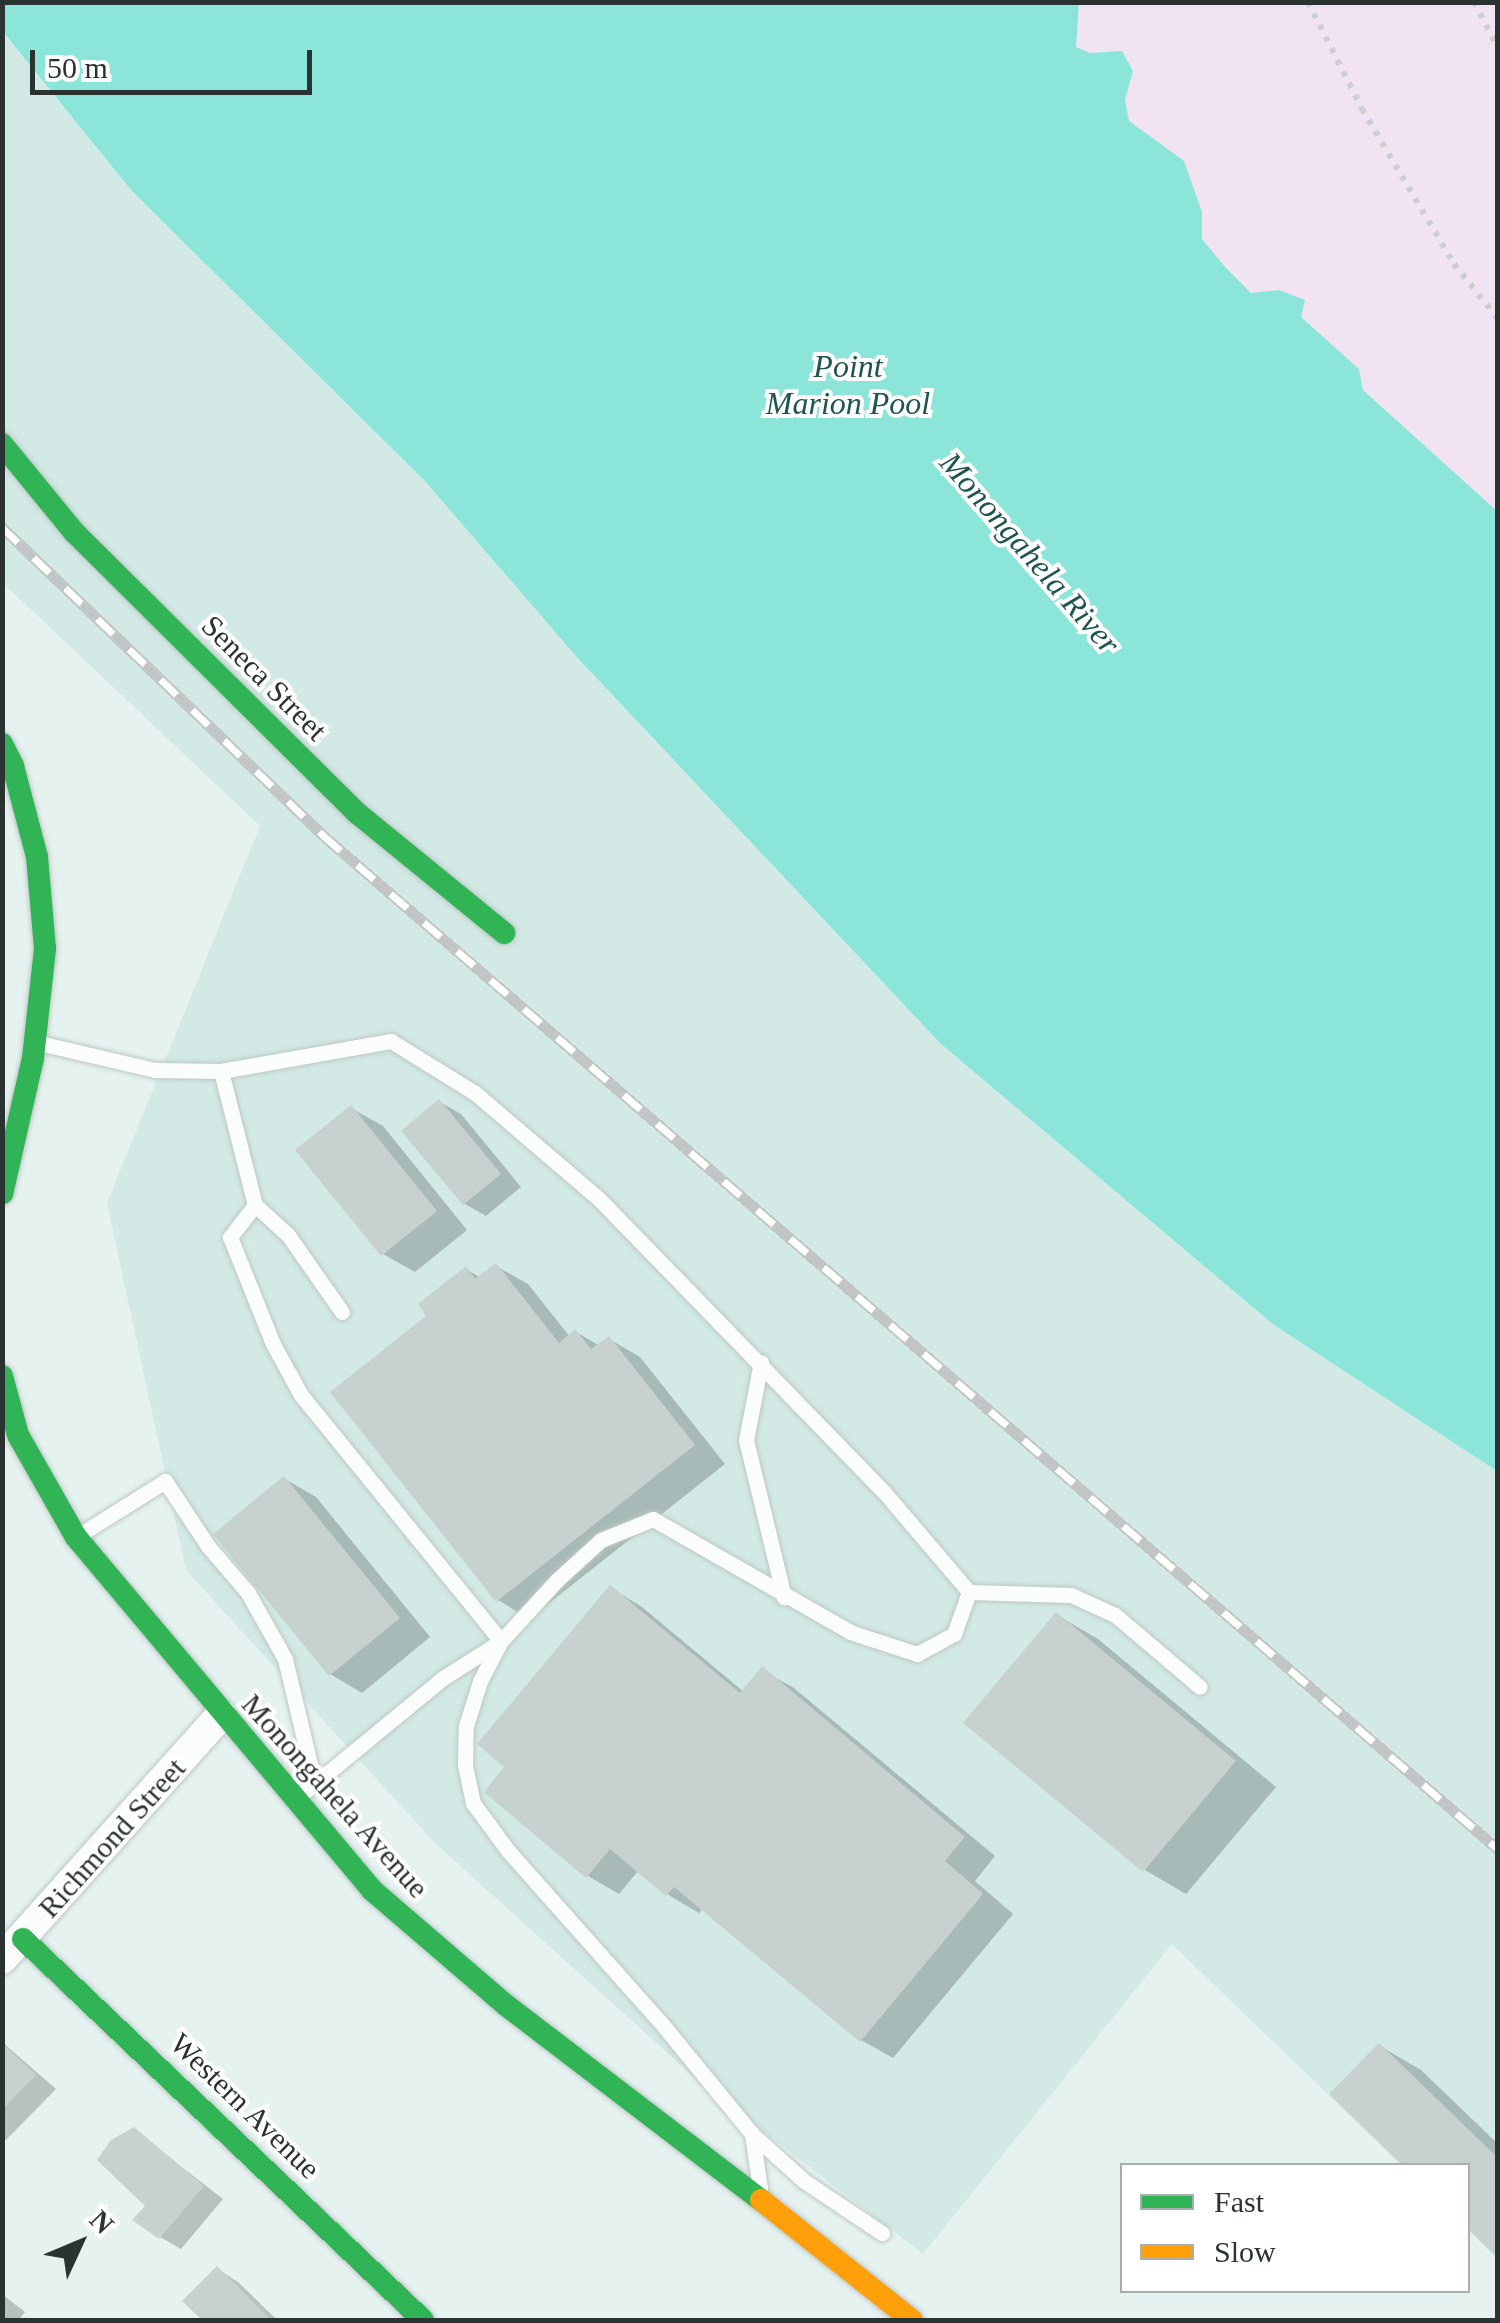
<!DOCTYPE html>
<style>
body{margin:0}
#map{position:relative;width:1500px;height:2323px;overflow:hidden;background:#e5f2f0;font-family:"Times New Roman",serif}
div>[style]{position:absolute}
.built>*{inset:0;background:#d2e9e5}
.green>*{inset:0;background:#f2e3f2}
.water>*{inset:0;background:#8ce5d9}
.shadow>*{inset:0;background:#0003}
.building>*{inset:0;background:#c7d1cf}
.path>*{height:6px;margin-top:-3px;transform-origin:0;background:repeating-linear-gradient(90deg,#cbd0cf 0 5px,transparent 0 13px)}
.roads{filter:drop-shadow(0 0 2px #bdc7c5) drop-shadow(0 0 2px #bdc7c5)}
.lane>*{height:15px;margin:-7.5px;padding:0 7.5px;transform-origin:7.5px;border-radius:7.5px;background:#fbfdfd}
.street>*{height:30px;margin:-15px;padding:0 15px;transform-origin:15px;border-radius:15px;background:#fbfdfd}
.fast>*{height:22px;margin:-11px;padding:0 11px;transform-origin:11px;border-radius:11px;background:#30b455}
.slow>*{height:22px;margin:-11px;padding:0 11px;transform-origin:11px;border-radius:11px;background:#ff9f0a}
.rail>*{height:11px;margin-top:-5.5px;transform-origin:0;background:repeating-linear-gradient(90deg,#fff 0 22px,#c2c5c5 0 44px);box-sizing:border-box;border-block:2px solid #c2c5c5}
span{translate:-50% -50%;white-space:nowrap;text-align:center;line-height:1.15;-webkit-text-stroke:8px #fff;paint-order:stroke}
.street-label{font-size:30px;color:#2a3331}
.water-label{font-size:32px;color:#20544e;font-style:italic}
.frame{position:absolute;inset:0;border:5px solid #2a3331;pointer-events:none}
.legend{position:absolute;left:1120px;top:2163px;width:350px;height:130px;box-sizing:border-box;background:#fff;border:2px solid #aaadad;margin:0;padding:12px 18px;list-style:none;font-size:30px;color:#2a3331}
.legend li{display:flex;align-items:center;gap:20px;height:50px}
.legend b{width:50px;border:2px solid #aaadad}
.north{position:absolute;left:30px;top:2193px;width:100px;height:100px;-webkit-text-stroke:8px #fff;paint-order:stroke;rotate:46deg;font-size:28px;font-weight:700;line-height:40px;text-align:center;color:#2a3331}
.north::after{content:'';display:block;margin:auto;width:35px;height:45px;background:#2a3331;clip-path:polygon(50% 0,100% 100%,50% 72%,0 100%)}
.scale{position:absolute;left:30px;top:50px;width:282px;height:45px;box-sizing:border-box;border:5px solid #2a3331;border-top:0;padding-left:12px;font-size:30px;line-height:35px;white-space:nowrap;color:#2a3331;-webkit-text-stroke:8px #fff;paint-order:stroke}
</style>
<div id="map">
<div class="built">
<i style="clip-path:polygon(2px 32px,132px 191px,425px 481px,574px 654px,941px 1044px,1274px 1325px,1497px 1471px,1497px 2259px,1468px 2230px,1468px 2166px,1401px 2165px,1172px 1944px,923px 2254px,704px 2086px,435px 1843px,186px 1570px,107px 1203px,260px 826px,3px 583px)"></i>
</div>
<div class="green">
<i style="clip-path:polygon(1079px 2px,1497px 3px,1497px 511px,1363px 390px,1359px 369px,1300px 317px,1279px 290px,1251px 293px,1225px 267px,1202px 239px,1202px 212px,1129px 121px,1125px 100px,1133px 71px,1103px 49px,1090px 53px,1076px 48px)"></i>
</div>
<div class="water">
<i style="clip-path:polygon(2px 3px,1079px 3px,1076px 47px,1090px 53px,1122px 51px,1133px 71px,1125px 100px,1129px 121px,1184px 161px,1202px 212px,1202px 239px,1225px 267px,1251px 293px,1279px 290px,1305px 300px,1301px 317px,1359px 369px,1363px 390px,1497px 511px,1497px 1471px,1274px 1325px,941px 1044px,574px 654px,425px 481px,132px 191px,3px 32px)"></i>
</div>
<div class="shadow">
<i style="clip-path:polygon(440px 1102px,461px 1114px,521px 1187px,486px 1216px,465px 1204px)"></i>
<i style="clip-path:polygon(351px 1108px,383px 1126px,467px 1230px,415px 1272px,383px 1254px)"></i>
<i style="clip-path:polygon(496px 1266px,528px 1284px,570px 1337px,576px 1332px,600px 1346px,609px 1339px,640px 1357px,725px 1464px,529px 1619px,498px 1600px,430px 1316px,466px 1269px,481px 1278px)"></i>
<i style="clip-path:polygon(285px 1479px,316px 1497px,430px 1637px,362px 1693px,330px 1674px)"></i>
<i style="clip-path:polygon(611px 1588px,642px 1607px,744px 1692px,762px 1670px,794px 1688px,995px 1856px,975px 1881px,1013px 1914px,893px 2058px,861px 2040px,703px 1908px,699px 1913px,667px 1894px,639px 1870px,619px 1894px,588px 1876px,508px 1767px)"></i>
<i style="clip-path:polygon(1057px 1615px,1098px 1639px,1276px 1787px,1186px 1894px,1145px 1870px,967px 1723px)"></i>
<i style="clip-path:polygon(2px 2042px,56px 2089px,6px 2140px,2px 2138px)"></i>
<i style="clip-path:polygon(1380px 2046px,1421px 2070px,1498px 2144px,1498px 2255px,1468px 2225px,1468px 2166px)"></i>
<i style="clip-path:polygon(134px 2130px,223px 2199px,181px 2249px,160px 2237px,148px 2205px)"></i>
<i style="clip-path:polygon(217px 2269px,238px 2282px,277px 2320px,205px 2320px,186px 2301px)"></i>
<i style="clip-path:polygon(2px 2294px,25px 2312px,19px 2320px,2px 2320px)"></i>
</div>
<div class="building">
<i style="clip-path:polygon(439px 1099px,501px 1174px,463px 1205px,401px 1131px)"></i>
<i style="clip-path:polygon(351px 1105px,437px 1211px,381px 1256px,295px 1150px)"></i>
<i style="clip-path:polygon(496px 1263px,559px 1343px,575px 1329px,591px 1349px,609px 1336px,695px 1445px,496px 1602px,330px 1392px,426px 1316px,418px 1304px,466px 1266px,475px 1279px)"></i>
<i style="clip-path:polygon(284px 1476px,400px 1618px,329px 1676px,213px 1534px)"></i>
<i style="clip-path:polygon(610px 1585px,740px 1693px,762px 1666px,965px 1837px,945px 1861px,983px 1894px,860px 2042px,674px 1887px,666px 1896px,610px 1849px,586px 1878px,484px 1792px,504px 1767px,477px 1744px)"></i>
<i style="clip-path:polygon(1056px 1612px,1236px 1761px,1143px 1872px,963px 1723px)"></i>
<i style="clip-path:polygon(2px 2043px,36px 2075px,2px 2110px)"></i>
<i style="clip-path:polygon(1379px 2043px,1498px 2158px,1498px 2258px,1468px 2229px,1468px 2166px,1403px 2166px,1329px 2094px)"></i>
<i style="clip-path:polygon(134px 2127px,204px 2186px,159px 2239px,132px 2220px,145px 2206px,97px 2160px,111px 2140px)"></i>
<i style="clip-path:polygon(217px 2266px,271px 2320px,202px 2320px,182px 2301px)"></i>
</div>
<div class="path">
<i style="left:1308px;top:2px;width:120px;rotate:63.2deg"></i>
<i style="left:1362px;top:109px;width:180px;rotate:59.3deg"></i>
<i style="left:1454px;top:264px;width:70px;rotate:51.3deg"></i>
<i style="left:1474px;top:2px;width:52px;rotate:62.4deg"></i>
</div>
<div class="roads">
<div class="lane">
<i style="left:39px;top:1043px;width:119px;rotate:13.1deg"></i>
<i style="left:155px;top:1070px;width:66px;rotate:0.9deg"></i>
<i style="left:221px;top:1071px;width:173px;rotate:-10deg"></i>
<i style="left:391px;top:1041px;width:99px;rotate:31.8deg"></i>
<i style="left:475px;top:1093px;width:163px;rotate:40.5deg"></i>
<i style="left:599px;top:1199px;width:409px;rotate:45.8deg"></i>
<i style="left:884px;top:1492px;width:131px;rotate:49.6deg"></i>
<i style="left:969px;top:1592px;width:102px;rotate:1.7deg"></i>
<i style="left:1071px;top:1595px;width:48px;rotate:24.4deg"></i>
<i style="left:1115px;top:1615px;width:111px;rotate:40.3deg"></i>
<i style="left:221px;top:1071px;width:138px;rotate:75.8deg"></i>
<i style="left:255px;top:1205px;width:41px;rotate:128deg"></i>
<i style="left:230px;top:1237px;width:115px;rotate:68.1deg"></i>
<i style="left:273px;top:1344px;width:58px;rotate:61.2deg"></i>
<i style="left:301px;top:1395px;width:317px;rotate:50.9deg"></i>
<i style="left:501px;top:1641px;width:69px;rotate:147.5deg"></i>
<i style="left:443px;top:1678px;width:189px;rotate:140.6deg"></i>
<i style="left:255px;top:1205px;width:45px;rotate:42.3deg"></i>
<i style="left:288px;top:1235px;width:94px;rotate:55deg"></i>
<i style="left:761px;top:1362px;width:79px;rotate:100.9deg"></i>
<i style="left:746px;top:1440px;width:162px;rotate:76.4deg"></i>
<i style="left:79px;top:1535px;width:102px;rotate:-32.1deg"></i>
<i style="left:165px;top:1481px;width:78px;rotate:56.5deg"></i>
<i style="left:208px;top:1546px;width:62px;rotate:49.6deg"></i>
<i style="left:248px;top:1593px;width:76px;rotate:60.7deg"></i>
<i style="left:285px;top:1659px;width:125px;rotate:76.6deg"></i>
<i style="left:752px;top:2134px;width:70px;rotate:42.1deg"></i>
<i style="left:804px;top:2181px;width:94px;rotate:33.7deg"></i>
<i style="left:760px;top:2188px;width:55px;rotate:-98.4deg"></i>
<i style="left:752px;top:2134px;width:144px;rotate:-129.3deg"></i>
<i style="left:661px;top:2023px;width:229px;rotate:-131.6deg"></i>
<i style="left:509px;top:1852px;width:61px;rotate:-126.3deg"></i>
<i style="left:473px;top:1803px;width:39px;rotate:-102deg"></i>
<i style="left:465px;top:1765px;width:39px;rotate:-89deg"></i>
<i style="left:466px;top:1726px;width:47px;rotate:-72.7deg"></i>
<i style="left:480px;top:1681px;width:45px;rotate:-62.3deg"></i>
<i style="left:501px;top:1641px;width:83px;rotate:-47.4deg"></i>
<i style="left:557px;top:1580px;width:59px;rotate:-42.3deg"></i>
<i style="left:601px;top:1540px;width:56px;rotate:-22deg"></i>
<i style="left:653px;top:1519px;width:227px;rotate:29.8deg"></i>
<i style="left:850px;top:1632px;width:71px;rotate:18.2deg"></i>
<i style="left:917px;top:1654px;width:42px;rotate:-28.4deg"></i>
<i style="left:954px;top:1634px;width:45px;rotate:-70.3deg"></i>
</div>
<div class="street">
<i style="left:2px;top:1959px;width:328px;rotate:-48.1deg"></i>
</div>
<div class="fast">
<i style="left:2px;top:444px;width:114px;rotate:50.7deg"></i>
<i style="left:74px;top:532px;width:399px;rotate:44.8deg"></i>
<i style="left:357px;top:813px;width:190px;rotate:39.2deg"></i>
<i style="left:2px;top:744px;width:25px;rotate:63deg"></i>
<i style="left:13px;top:766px;width:94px;rotate:75.2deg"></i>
<i style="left:37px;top:857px;width:92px;rotate:85deg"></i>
<i style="left:45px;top:949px;width:110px;rotate:96.3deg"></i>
<i style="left:33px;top:1058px;width:139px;rotate:102.8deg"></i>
<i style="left:2px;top:1376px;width:61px;rotate:74.8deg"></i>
<i style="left:18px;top:1435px;width:117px;rotate:60.4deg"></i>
<i style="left:76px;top:1537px;width:461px;rotate:50deg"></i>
<i style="left:372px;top:1890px;width:178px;rotate:40.7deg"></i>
<i style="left:507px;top:2006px;width:320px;rotate:37.4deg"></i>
<i style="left:23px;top:1939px;width:552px;rotate:43.61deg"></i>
</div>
<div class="slow">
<i style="left:761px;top:2200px;width:193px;rotate:38.5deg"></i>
</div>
</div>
<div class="rail">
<i style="left:2px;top:527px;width:446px;rotate:43.8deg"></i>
<i style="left:324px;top:836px;width:1551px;rotate:40.79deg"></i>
</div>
<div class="street-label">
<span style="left:264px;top:678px;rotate:45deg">Seneca Street</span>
<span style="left:335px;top:1796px;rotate:48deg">Monongahela Avenue</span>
<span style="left:112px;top:1838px;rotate:-48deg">Richmond Street</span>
<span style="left:245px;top:2106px;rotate:44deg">Western Avenue</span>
</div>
<div class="water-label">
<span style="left:848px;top:385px">Point<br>Marion Pool</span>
<span style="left:1030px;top:553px;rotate:49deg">Monongahela River</span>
</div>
<div class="frame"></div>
<ul class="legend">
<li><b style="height:12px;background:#30b455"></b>Fast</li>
<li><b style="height:12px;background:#ff9f0a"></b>Slow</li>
</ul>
<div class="north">N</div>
<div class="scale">50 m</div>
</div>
